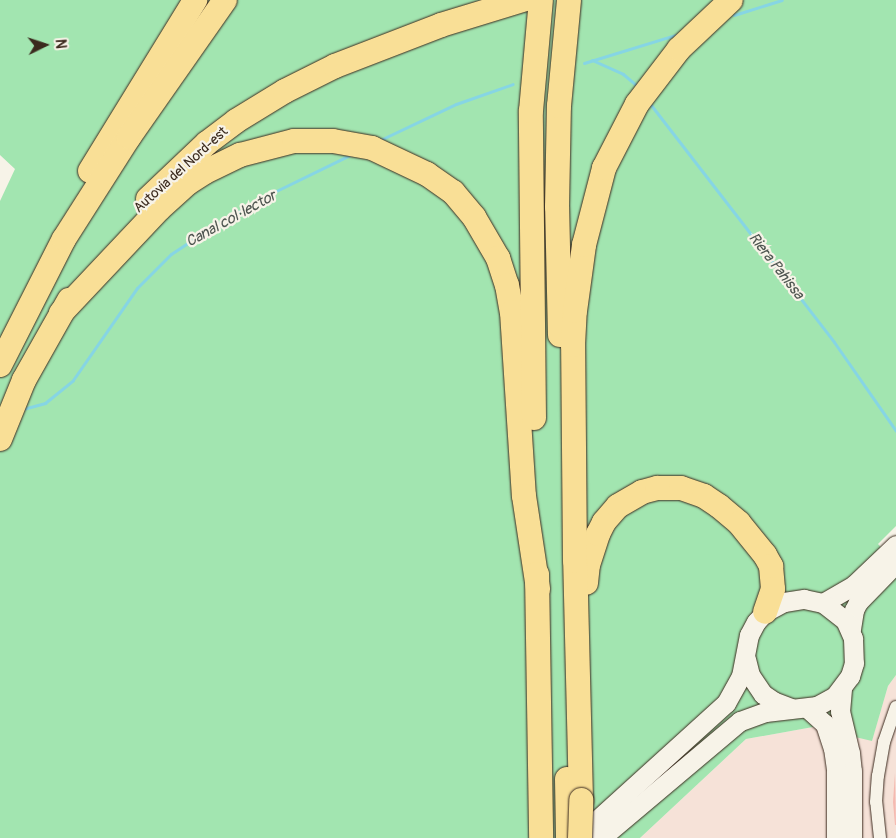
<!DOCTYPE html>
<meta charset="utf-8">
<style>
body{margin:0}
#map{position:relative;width:896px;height:838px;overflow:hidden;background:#f7f3e8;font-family:Pangolin,sans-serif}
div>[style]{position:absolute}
.built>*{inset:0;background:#f6e2d8}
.green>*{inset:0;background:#a2e5b0}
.stream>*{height:3px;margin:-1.5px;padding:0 1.5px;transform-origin:1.5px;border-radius:1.5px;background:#86d5e4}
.building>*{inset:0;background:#f5bab1}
.roads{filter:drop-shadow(0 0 1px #3b2a1e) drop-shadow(0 0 1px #3b2a1e)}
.street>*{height:12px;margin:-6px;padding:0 6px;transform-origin:6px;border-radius:6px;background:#f7f3e8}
.secondary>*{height:19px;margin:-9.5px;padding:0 9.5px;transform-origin:9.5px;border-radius:9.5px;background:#f7f3e8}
.highway>*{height:24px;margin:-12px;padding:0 12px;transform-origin:12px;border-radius:12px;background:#f9df96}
.bridges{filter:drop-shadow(0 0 1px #3b2a1e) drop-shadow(0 0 1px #3b2a1e)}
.highway-bridge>*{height:24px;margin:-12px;padding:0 12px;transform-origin:12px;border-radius:12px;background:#f9df96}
span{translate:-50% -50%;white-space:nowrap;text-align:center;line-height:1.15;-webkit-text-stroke:4.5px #f7f3e8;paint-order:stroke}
.street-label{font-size:14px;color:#3b2a1e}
.water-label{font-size:15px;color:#4e5550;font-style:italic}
.north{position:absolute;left:20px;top:20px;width:50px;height:50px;-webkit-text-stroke:4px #f7f3e8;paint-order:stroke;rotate:86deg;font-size:14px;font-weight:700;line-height:20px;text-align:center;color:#3b2a1e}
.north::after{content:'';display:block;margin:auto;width:18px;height:22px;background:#3b2a1e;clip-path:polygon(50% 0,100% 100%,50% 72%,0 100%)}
</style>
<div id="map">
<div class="built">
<i style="clip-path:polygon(896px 675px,896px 838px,640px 838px,746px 739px,813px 727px,872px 740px,888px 686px)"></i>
</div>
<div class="green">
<i style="clip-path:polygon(0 0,896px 0,896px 526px,878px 544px,896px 563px,896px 675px,888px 686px,872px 741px,813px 727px,746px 739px,640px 838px,0 838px,0 201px,15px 169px,0 155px)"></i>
</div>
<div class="stream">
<i style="left:734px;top:15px;width:50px;rotate:-17.4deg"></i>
<i style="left:592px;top:60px;width:34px;rotate:24deg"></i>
<i style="left:623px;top:74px;width:16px;rotate:40deg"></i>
<i style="left:584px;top:63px;width:95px;rotate:-17.1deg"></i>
<i style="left:651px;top:105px;width:299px;rotate:52.3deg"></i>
<i style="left:834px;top:342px;width:108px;rotate:55.1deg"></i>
<i style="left:378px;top:141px;width:86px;rotate:-25.4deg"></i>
<i style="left:456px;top:104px;width:60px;rotate:-19.3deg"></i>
<i style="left:23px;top:409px;width:23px;rotate:-15deg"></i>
<i style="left:45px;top:403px;width:36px;rotate:-39deg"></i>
<i style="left:73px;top:380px;width:112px;rotate:-55.2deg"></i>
<i style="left:137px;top:288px;width:48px;rotate:-45deg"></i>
<i style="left:171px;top:254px;width:53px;rotate:-33.4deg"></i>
<i style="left:215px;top:225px;width:63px;rotate:-29.4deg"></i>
<i style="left:270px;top:194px;width:91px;rotate:-26deg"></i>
</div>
<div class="building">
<i style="clip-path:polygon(895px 773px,896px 825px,895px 825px,893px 802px)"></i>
</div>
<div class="roads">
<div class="street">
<i style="left:880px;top:838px;width:36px;rotate:-96deg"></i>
<i style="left:876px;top:802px;width:26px;rotate:-86deg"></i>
<i style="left:878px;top:776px;width:35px;rotate:-80deg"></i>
<i style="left:884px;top:742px;width:37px;rotate:-71deg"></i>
</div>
<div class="secondary">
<i style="left:823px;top:603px;width:36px;rotate:-30deg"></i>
<i style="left:854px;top:585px;width:58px;rotate:-43.6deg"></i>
<i style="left:851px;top:629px;width:19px;rotate:-81deg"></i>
<i style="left:854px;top:610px;width:9px;rotate:-63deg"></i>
<i style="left:858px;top:602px;width:54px;rotate:-45.7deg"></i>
<i style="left:746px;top:659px;width:16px;rotate:76deg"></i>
<i style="left:750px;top:675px;width:23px;rotate:56deg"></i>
<i style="left:763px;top:694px;width:12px;rotate:35deg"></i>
<i style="left:773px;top:701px;width:19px;rotate:21deg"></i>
<i style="left:842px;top:689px;width:22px;rotate:95deg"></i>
<i style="left:840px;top:711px;width:43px;rotate:76.6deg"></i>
<i style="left:850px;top:753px;width:18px;rotate:84deg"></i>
<i style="left:852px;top:771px;width:67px;rotate:90deg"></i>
<i style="left:807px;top:708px;width:24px;rotate:42deg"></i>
<i style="left:825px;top:724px;width:25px;rotate:72deg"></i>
<i style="left:833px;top:748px;width:22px;rotate:82deg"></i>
<i style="left:836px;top:770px;width:68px;rotate:90deg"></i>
<i style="left:577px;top:838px;width:201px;rotate:-42.2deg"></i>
<i style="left:726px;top:703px;width:31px;rotate:-61deg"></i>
<i style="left:741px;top:676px;width:42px;rotate:-79deg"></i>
<i style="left:749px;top:635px;width:15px;rotate:-62deg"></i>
<i style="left:756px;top:622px;width:13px;rotate:-48deg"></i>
<i style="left:765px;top:612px;width:21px;rotate:-28deg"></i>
<i style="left:784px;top:602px;width:20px;rotate:-9deg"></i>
<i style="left:804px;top:599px;width:19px;rotate:12deg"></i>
<i style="left:823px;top:603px;width:28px;rotate:38deg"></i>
<i style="left:845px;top:620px;width:20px;rotate:66deg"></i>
<i style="left:853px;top:638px;width:25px;rotate:88deg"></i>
<i style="left:854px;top:663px;width:14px;rotate:107deg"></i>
<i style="left:850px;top:676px;width:25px;rotate:127deg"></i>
<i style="left:835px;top:696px;width:21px;rotate:151deg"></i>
<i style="left:817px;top:706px;width:52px;rotate:173.4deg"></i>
<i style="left:765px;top:712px;width:27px;rotate:160deg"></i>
<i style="left:740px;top:721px;width:182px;rotate:139.9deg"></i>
</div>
<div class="highway">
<i style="left:90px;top:171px;width:201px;rotate:-58.4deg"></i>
<i style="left:148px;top:199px;width:81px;rotate:-43.5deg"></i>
<i style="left:207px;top:143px;width:36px;rotate:-37deg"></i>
<i style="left:236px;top:121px;width:57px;rotate:-31.5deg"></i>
<i style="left:285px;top:91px;width:56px;rotate:-26.6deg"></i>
<i style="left:335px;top:66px;width:114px;rotate:-21.1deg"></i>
<i style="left:441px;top:25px;width:86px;rotate:-17deg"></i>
<i style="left:61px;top:313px;width:143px;rotate:-46.7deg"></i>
<i style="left:159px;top:209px;width:39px;rotate:-42deg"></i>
<i style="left:188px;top:183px;width:20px;rotate:-33deg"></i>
<i style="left:205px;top:172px;width:39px;rotate:-26deg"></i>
<i style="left:240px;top:155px;width:56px;rotate:-14.5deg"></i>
<i style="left:294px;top:141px;width:39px"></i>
<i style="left:333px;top:141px;width:40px;rotate:10deg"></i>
<i style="left:372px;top:148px;width:61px;rotate:25.3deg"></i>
<i style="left:427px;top:174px;width:32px;rotate:35deg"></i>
<i style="left:453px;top:192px;width:33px;rotate:50deg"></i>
<i style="left:474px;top:217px;width:48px;rotate:59.7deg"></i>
<i style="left:498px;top:258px;width:28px;rotate:72deg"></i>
<i style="left:507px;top:285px;width:27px;rotate:80deg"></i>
<i style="left:512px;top:312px;width:184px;rotate:86.3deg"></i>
<i style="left:524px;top:496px;width:94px;rotate:81.4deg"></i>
<i style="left:560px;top:335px;width:128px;rotate:-91.3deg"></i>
<i style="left:557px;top:207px;width:101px;rotate:-88.9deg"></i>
<i style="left:559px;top:106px;width:106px;rotate:-84.6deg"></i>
<i style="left:0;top:365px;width:141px;rotate:-63.1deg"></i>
<i style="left:64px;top:239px;width:121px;rotate:-57.5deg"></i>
<i style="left:129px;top:137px;width:167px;rotate:-55deg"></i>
<i style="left:534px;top:418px;width:307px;rotate:-90.6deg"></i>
<i style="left:531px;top:111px;width:111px;rotate:-84.9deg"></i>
<i style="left:0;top:439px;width:64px;rotate:-67.9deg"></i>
<i style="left:24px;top:380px;width:92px;rotate:-60.6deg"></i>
<i style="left:537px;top:574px;width:264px;rotate:89.1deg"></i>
<i style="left:586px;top:583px;width:18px;rotate:-84deg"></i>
<i style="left:588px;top:565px;width:33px;rotate:-72deg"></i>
<i style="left:598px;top:534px;width:13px;rotate:-63deg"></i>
<i style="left:604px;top:522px;width:21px;rotate:-49deg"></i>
<i style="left:618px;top:506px;width:28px;rotate:-30deg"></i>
<i style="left:642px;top:492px;width:16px;rotate:-15deg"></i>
<i style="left:657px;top:488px;width:24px"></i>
<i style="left:681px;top:488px;width:24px;rotate:19deg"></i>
<i style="left:704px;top:496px;width:18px;rotate:34deg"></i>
<i style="left:719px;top:506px;width:26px;rotate:40deg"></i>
<i style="left:739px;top:523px;width:41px;rotate:50.9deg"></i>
<i style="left:765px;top:555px;width:13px;rotate:61deg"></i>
<i style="left:771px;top:566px;width:23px;rotate:85deg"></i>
<i style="left:773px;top:589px;width:24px;rotate:109deg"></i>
<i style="left:567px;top:779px;width:59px;rotate:89deg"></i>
<i style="left:581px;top:800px;width:239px;rotate:-91.4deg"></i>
<i style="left:575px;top:561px;width:216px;rotate:-90.5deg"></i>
<i style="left:573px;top:345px;width:34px;rotate:-87deg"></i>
<i style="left:575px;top:311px;width:67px;rotate:-82.2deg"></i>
<i style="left:584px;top:245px;width:80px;rotate:-75.4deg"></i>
<i style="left:604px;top:168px;width:72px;rotate:-62.7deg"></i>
<i style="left:637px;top:104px;width:69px;rotate:-52.6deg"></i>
<i style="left:679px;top:49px;width:71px;rotate:-43.3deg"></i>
</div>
</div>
<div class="bridges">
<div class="highway-bridge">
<i style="left:580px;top:838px;width:38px;rotate:-88deg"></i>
</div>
</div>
<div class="street-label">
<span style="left:181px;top:170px;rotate:-42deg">Autovia del Nord-est</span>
</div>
<div class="water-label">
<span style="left:231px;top:219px;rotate:-29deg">Canal col·lector</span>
<span style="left:776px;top:266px;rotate:52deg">Riera Pahissa</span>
</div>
<div class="north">N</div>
</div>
